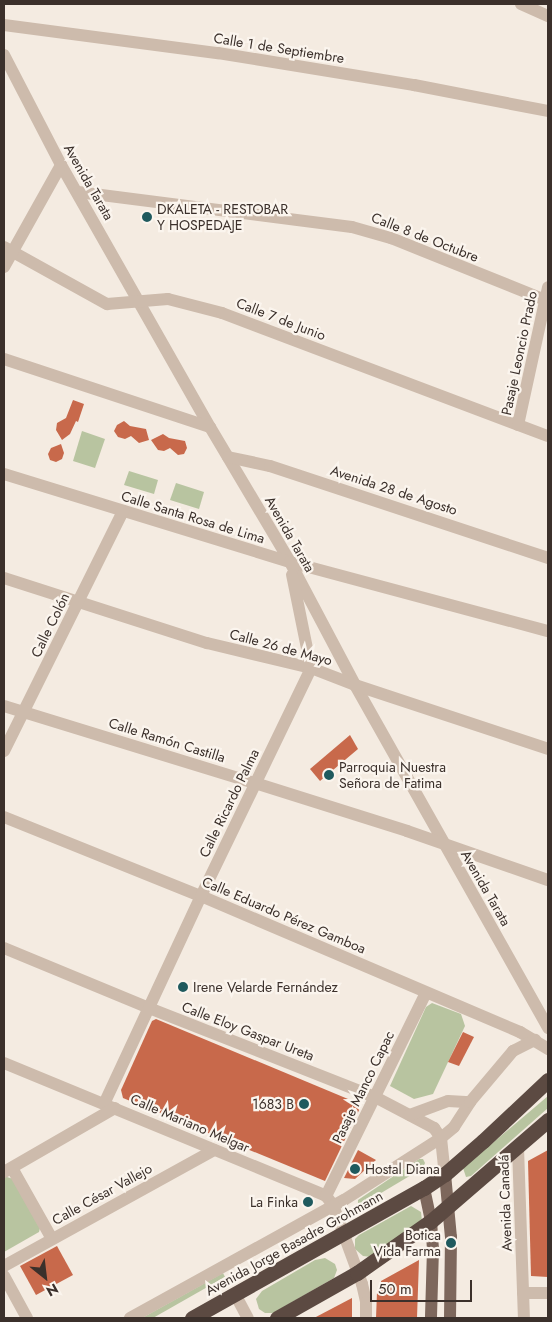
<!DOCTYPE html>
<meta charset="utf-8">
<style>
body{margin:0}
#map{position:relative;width:552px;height:1322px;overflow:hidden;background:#f4ebe1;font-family:Jost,sans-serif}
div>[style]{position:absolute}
.green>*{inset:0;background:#b8c4a0}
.building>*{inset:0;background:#c8694b}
.minor>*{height:12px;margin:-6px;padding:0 6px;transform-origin:6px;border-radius:6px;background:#cdbbac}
.major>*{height:12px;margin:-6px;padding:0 6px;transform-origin:6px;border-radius:6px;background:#7d675c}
.highway>*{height:15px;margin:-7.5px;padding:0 7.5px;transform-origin:7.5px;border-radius:7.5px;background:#5c4a42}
.dots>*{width:14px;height:14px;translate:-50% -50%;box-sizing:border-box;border:2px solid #fbf5ee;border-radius:50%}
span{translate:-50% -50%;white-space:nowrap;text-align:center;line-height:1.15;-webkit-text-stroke:4.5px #fbf5ee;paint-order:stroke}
.street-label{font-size:14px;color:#3b302b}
.poi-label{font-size:14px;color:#3b302b}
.left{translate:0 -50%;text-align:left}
.right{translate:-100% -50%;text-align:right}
.frame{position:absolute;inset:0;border:5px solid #3b302b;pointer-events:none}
.north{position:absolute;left:20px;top:1252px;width:50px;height:50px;-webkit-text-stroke:4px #fbf5ee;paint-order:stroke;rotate:151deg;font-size:14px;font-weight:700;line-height:20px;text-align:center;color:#3b302b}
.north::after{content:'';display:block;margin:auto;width:18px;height:22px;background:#3b302b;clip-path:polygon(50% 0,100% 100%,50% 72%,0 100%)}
.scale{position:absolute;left:370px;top:1280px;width:102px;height:22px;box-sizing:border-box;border:2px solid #3b302b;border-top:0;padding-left:6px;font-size:15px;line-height:18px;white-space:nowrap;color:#3b302b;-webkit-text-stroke:4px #fbf5ee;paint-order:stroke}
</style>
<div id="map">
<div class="green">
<i style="clip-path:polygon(82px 431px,105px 439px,95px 468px,73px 461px)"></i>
<i style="clip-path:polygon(129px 471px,158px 480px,154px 494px,124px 485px)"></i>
<i style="clip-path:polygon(176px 483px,204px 492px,199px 509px,170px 500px)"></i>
<i style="clip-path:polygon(432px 1003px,461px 1014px,465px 1026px,433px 1094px,414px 1099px,390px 1086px,426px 1007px)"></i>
<i style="clip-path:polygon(548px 1096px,548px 1108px,471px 1176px,466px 1177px,463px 1168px)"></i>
<i style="clip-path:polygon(419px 1159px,423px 1159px,425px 1163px,423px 1168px,361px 1205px,358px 1205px,358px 1200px)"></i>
<i style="clip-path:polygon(4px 1176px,13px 1179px,40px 1228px,39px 1232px,4px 1252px)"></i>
<i style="clip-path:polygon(411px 1206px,421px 1212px,422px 1221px,371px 1257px,363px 1256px,355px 1249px,355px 1239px,359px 1235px)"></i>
<i style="clip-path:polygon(325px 1258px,335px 1264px,337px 1270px,334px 1278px,273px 1313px,265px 1313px,259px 1309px,256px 1299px,262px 1291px,315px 1260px)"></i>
<i style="clip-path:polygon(223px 1273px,225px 1277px,153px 1318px,142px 1318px)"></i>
</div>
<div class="building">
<i style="clip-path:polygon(73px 400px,84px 404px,78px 422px,76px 421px,70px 434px,62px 440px,56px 430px,57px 423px,66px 418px)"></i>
<i style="clip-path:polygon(124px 421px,130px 426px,146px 429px,149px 440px,139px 443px,131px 436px,125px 439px,118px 437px,114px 431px,117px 425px)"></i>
<i style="clip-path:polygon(163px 434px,169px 438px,185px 441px,187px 448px,184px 454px,178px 455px,170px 448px,164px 451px,158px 450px,151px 440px)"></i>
<i style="clip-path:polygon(61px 444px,64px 453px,62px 459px,56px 462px,50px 460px,48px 454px,51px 448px)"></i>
<i style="clip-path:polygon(350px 735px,358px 749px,320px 781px,310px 769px)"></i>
<i style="clip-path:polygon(156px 1019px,360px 1104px,361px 1106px,325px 1181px,123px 1098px,121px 1090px,152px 1021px)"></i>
<i style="clip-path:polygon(463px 1032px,474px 1037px,459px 1066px,448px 1062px)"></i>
<i style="clip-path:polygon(358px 1150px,376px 1160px,355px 1179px,344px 1178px)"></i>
<i style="clip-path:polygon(548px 1150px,548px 1277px,531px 1276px,528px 1161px)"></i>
<i style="clip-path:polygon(57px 1246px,73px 1275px,36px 1295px,20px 1266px)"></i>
<i style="clip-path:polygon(419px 1260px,417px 1318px,376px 1318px,377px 1292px,381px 1292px,381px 1281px)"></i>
<i style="clip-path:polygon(352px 1298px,352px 1318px,314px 1318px)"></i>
</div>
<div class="minor">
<i style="left:521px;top:4px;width:30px;rotate:24deg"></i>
<i style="left:4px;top:25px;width:216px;rotate:7.5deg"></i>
<i style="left:218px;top:53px;width:199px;rotate:9.3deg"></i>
<i style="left:414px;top:85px;width:136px;rotate:11deg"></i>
<i style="left:4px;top:55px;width:124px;rotate:62.6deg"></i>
<i style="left:61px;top:165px;width:301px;rotate:60.4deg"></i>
<i style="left:210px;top:427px;width:157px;rotate:59.3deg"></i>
<i style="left:290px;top:562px;width:139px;rotate:62.1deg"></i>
<i style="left:355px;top:685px;width:394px;rotate:60.6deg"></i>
<i style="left:78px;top:192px;width:276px;rotate:7.3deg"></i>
<i style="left:352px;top:227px;width:41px;rotate:15.8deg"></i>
<i style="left:391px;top:238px;width:169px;rotate:21.9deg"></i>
<i style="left:4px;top:247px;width:118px;rotate:29deg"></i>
<i style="left:107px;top:304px;width:61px;rotate:-4.7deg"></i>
<i style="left:168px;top:299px;width:56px;rotate:14.5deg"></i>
<i style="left:222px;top:313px;width:348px;rotate:20.7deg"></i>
<i style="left:4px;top:267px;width:117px;rotate:-60.8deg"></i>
<i style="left:4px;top:359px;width:217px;rotate:18.3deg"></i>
<i style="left:518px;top:425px;width:141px;rotate:-77.7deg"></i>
<i style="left:228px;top:457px;width:43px;rotate:12.1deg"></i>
<i style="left:270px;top:466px;width:293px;rotate:18.3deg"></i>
<i style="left:4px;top:474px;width:299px;rotate:17.1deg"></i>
<i style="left:290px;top:562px;width:267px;rotate:15deg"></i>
<i style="left:4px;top:578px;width:213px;rotate:17.8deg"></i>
<i style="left:207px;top:643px;width:107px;rotate:13.5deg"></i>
<i style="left:311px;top:668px;width:47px;rotate:21.1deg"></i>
<i style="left:355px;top:685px;width:203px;rotate:18.3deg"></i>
<i style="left:4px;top:706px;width:263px;rotate:17.1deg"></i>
<i style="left:255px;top:783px;width:159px;rotate:17.5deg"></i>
<i style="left:407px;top:831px;width:149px;rotate:19.2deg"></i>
<i style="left:4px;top:751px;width:268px;rotate:-63.6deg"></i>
<i style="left:4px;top:817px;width:212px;rotate:21.9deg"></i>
<i style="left:201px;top:896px;width:347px;rotate:23.1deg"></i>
<i style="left:520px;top:1032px;width:33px;rotate:31deg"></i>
<i style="left:4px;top:948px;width:157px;rotate:22.5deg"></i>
<i style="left:149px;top:1008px;width:243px;rotate:21.5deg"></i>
<i style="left:375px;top:1097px;width:67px;rotate:27.7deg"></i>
<i style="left:434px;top:1128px;width:12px;rotate:55deg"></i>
<i style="left:441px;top:1138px;width:36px;rotate:84deg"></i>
<i style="left:4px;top:1063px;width:348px;rotate:22.4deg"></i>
<i style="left:326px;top:1196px;width:11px;rotate:52deg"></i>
<i style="left:333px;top:1205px;width:84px;rotate:69.8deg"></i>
<i style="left:362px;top:1284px;width:18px;rotate:77deg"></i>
<i style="left:366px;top:1302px;width:16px;rotate:90deg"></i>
<i style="left:104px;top:1104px;width:230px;rotate:-65deg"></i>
<i style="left:201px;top:896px;width:253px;rotate:-64.2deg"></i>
<i style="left:311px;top:668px;width:95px;rotate:-101.5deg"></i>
<i style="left:410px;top:1115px;width:40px;rotate:-20.2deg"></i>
<i style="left:448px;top:1101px;width:22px;rotate:3deg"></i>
<i style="left:518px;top:1148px;width:170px;rotate:88deg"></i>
<i style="left:12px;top:1168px;width:81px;rotate:60.6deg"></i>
<i style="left:4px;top:1172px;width:128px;rotate:-30deg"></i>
<i style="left:326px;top:1196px;width:226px;rotate:-63.8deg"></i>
<i style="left:4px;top:1266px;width:240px;rotate:-28.9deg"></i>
<i style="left:4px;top:1276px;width:48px;rotate:61.3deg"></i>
<i style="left:523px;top:1293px;width:25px"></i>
<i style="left:235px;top:1294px;width:27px;rotate:62deg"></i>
<i style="left:130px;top:1318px;width:244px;rotate:-28.9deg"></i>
<i style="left:344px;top:1200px;width:115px;rotate:-32.6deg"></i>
<i style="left:441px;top:1138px;width:17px;rotate:-40deg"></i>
<i style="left:454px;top:1127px;width:30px;rotate:-57deg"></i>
<i style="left:470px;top:1102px;width:67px;rotate:-49.9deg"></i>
<i style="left:513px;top:1051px;width:25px;rotate:-27deg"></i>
</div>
<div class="major">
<i style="left:445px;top:1174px;width:63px;rotate:84.6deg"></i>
<i style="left:451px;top:1237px;width:81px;rotate:90.7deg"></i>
<i style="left:424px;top:1188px;width:34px;rotate:78deg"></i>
<i style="left:431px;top:1221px;width:28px;rotate:86deg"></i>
<i style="left:433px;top:1249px;width:69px;rotate:91.7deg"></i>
</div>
<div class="highway">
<i style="left:192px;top:1318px;width:266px;rotate:-29.3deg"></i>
<i style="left:424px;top:1188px;width:25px;rotate:-34deg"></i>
<i style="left:445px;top:1174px;width:50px;rotate:-41deg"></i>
<i style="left:483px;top:1141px;width:89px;rotate:-43.2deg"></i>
<i style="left:277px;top:1318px;width:92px;rotate:-29.4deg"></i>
<i style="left:357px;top:1273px;width:90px;rotate:-35.1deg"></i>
<i style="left:431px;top:1221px;width:155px;rotate:-40.8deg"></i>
</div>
<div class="dots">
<i style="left:147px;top:217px;background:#1f5a5e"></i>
<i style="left:329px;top:775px;background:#1f5a5e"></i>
<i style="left:183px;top:987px;background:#1f5a5e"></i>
<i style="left:304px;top:1104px;background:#1f5a5e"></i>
<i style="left:355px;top:1169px;background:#1f5a5e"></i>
<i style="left:308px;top:1202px;background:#1f5a5e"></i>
<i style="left:451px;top:1243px;background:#1f5a5e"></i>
</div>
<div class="street-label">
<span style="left:279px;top:48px;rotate:9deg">Calle 1 de Septiembre</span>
<span style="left:89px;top:182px;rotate:60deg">Avenida Tarata</span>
<span style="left:425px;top:237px;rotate:21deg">Calle 8 de Octubre</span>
<span style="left:281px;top:319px;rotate:21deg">Calle 7 de Junio</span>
<span style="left:519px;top:353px;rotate:-78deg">Pasaje Leoncio Prado</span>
<span style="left:394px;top:490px;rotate:18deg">Avenida 28 de Agosto</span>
<span style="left:193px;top:517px;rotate:17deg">Calle Santa Rosa de Lima</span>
<span style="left:290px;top:534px;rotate:60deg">Avenida Tarata</span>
<span style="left:50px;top:625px;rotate:-64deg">Calle Colón</span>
<span style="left:281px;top:647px;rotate:15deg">Calle 26 de Mayo</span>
<span style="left:167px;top:740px;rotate:17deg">Calle Ramón Castilla</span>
<span style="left:229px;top:803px;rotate:-64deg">Calle Ricardo Palma</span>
<span style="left:486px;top:888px;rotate:60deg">Avenida Tarata</span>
<span style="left:284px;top:915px;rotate:23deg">Calle Eduardo Pérez Gamboa</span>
<span style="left:248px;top:1031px;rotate:21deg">Calle Eloy Gaspar Ureta</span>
<span style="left:363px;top:1087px;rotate:-64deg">Pasaje Manco Capac</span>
<span style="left:190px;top:1123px;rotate:23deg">Calle Mariano Melgar</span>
<span style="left:102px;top:1194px;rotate:-29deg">Calle César Vallejo</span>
<span style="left:505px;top:1203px;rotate:-92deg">Avenida Canadá</span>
<span style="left:294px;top:1243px;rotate:-29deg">Avenida Jorge Basadre Grohmann</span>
</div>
<div class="poi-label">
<span class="left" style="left:157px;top:217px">DKALETA - RESTOBAR<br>Y HOSPEDAJE</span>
<span class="left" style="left:339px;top:775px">Parroquia Nuestra<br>Señora de Fatima</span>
<span class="left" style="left:193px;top:987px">Irene Velarde Fernández</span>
<span class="right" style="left:294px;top:1104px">1683 B</span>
<span class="left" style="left:365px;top:1169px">Hostal Diana</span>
<span class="right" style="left:298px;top:1202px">La Finka</span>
<span class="right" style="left:441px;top:1243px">Botica<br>Vida Farma</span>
</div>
<div class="frame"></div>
<div class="north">N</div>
<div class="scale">50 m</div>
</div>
